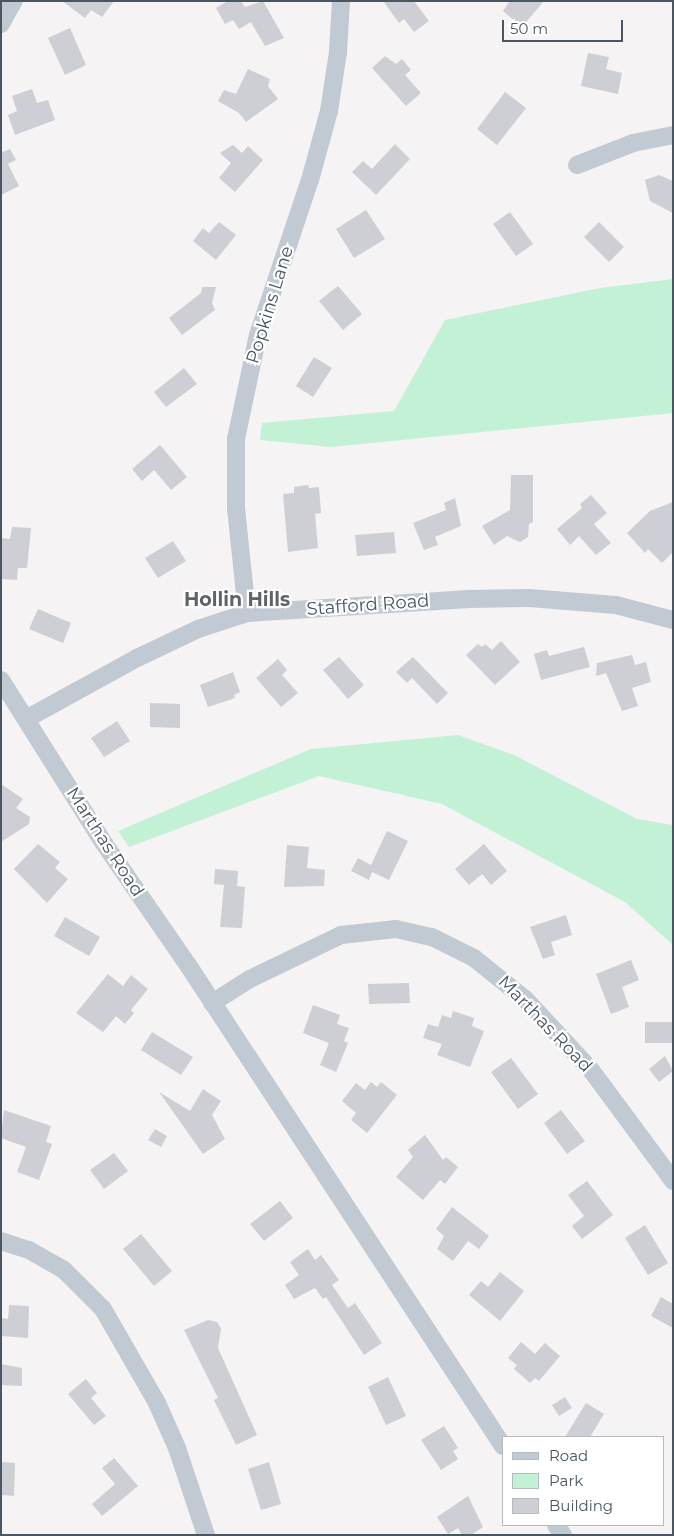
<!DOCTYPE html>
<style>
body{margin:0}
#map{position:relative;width:674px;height:1536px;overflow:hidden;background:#f5f3f3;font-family:Montserrat,sans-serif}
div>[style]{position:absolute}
.green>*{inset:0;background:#c3f1d5}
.building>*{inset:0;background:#cdcfd5}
.minor>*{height:18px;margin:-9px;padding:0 9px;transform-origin:9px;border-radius:9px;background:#c1cad2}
span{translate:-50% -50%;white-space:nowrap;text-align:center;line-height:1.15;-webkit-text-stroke:4.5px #fff;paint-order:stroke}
.street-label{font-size:18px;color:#4a5661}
.neighbourhood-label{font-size:19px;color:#5f6368;font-weight:700}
.frame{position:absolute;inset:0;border:2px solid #4a5661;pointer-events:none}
.legend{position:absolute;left:502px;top:1436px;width:162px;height:90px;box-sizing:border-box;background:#fff;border:1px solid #b7bbc0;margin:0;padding:6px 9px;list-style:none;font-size:15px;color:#4a5661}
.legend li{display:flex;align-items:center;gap:10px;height:25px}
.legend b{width:25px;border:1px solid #b7bbc0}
.scale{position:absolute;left:502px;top:20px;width:121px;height:22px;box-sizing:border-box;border:2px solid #4a5661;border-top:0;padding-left:6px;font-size:15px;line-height:18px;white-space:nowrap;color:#4a5661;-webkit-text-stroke:4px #fff;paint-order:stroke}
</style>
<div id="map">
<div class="green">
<i style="clip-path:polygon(673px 279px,673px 413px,331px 447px,260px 440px,262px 423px,394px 411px,445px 320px,600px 288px)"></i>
<i style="clip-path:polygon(458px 735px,516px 756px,637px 819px,673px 825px,673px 945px,625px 902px,442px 804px,319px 776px,129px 847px,118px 831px,311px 749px)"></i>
</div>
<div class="building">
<i style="clip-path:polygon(62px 1px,114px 1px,102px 17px,91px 10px,85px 18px)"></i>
<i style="clip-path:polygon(228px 1px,241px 1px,245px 7px,263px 1px,284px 38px,265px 46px,251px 22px,239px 29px,233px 20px,225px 24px,216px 8px)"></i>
<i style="clip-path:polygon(383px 1px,414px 1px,429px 21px,414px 32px,404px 19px,399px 23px)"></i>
<i style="clip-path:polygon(510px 1px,544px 1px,522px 27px,503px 11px)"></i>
<i style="clip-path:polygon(70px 28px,86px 65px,65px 75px,48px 38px)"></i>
<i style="clip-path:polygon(588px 53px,609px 57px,606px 69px,622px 73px,618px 94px,581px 86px)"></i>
<i style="clip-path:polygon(385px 56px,396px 64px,402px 59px,411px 70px,405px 75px,421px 93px,406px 106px,372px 68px)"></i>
<i style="clip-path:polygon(248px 69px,270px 79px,268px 86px,278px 99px,246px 122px,239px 113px,218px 101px,224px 90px,236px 94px)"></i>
<i style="clip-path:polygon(32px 89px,37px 103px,48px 100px,55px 120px,15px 135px,8px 115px,17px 111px,12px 96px)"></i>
<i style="clip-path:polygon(505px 92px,526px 108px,497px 145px,477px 129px)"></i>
<i style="clip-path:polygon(395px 144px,410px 159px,376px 195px,352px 172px,363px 161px,372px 169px)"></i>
<i style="clip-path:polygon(233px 145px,242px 153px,248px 146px,263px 160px,235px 192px,219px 178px,231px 163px,220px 153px)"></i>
<i style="clip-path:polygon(1px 149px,3px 152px,10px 149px,16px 160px,8px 164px,19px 186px,1px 195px)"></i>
<i style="clip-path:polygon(659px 175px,673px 181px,673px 213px,650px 201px,645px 180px)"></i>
<i style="clip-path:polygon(366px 210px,385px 239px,354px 258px,336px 229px)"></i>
<i style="clip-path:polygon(510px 212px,533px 244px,516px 256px,493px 224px)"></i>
<i style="clip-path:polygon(219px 222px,236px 235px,216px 260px,193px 241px,203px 228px,209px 233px)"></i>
<i style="clip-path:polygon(599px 222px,624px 247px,609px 262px,584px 237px)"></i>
<i style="clip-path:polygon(338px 286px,362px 314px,343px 330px,319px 301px)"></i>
<i style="clip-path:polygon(202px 287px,216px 287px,212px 303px,215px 310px,182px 335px,169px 318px,201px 293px)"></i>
<i style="clip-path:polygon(314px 357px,332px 368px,313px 397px,296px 386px)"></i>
<i style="clip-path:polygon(184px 368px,197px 384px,166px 407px,154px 392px)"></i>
<i style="clip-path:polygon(160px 445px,187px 477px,171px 490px,154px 470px,142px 481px,132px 469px)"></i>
<i style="clip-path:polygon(511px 475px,533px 475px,533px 522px,529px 524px,528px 537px,520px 542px,507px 536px,494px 545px,482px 526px,510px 510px)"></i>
<i style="clip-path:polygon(308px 485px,309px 488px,319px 487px,321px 513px,315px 514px,318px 548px,288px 552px,283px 494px,294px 493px,294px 487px)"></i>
<i style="clip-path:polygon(591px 495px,607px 513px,594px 524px,611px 543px,596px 555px,579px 536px,570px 545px,557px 529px,582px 508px,580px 504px)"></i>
<i style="clip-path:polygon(455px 498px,461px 526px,435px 537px,438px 545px,424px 550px,413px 523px,446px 510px,444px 503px)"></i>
<i style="clip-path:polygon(673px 502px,673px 552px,662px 563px,648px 549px,645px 553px,627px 533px,650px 511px)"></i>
<i style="clip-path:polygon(12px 527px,31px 528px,27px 568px,18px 568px,17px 580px,1px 579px,1px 538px,10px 539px)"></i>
<i style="clip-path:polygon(394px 532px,396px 553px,357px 556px,355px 535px)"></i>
<i style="clip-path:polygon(173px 541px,186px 561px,158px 578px,145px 558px)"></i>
<i style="clip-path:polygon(38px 609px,71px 623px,63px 643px,29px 629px)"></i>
<i style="clip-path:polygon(501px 641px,520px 662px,495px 685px,466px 655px,478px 644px,482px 647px,485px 644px,492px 650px)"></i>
<i style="clip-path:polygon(584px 647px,590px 667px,541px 680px,534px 654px,547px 650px,549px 656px)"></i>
<i style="clip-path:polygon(632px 655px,635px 665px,646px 662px,651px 682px,632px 688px,638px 706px,622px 711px,606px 673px,596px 676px,597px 663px)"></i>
<i style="clip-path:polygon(339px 657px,364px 685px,348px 699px,323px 670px)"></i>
<i style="clip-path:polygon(413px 657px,448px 693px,437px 704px,412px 678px,407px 683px,396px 672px)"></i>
<i style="clip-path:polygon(278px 659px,287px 670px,282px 675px,298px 693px,281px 707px,256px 678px)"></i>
<i style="clip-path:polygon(233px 672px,240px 692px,234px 695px,235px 698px,208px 707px,200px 685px)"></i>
<i style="clip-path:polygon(150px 703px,180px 704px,180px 728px,150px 727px)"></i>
<i style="clip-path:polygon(117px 721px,130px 741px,104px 757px,91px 738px)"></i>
<i style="clip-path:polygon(1px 784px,23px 799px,16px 808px,30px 817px,29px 824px,1px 842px)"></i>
<i style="clip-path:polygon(387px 831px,408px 841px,389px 880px,372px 872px,369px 880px,351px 871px,358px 858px,371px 865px)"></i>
<i style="clip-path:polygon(38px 844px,60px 862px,55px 868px,68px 879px,47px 903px,14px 869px)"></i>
<i style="clip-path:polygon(484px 844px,507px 871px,491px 885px,482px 874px,469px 885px,455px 869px)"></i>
<i style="clip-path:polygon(287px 845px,309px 847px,307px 868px,325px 870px,324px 886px,284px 887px)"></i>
<i style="clip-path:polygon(215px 869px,238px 871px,237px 886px,245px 887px,242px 928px,220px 927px,224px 885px,214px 884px)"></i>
<i style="clip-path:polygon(566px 915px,572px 935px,551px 942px,555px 955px,543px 959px,530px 927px)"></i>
<i style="clip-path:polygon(65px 917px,100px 937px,89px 956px,54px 936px)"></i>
<i style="clip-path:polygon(631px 960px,639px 980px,622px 987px,629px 1007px,611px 1014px,596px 974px)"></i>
<i style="clip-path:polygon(108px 974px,123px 986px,131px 975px,148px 989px,131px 1010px,134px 1013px,125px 1024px,116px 1016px,103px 1032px,76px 1013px)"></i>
<i style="clip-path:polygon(409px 983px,410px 1003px,369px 1004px,368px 984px)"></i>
<i style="clip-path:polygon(313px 1005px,340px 1015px,337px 1024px,349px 1028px,344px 1041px,348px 1043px,336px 1072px,320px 1065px,329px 1043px,303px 1033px)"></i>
<i style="clip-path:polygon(453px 1011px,474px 1018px,472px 1026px,484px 1031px,470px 1067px,437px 1055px,442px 1044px,423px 1038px,428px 1024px,438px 1027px,442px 1015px,451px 1018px)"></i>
<i style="clip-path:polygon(645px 1022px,673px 1022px,673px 1043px,645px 1043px)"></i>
<i style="clip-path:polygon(152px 1032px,193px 1057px,181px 1075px,141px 1050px)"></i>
<i style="clip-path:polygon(665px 1056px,673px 1071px,659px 1082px,649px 1069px)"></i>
<i style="clip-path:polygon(511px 1058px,538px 1094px,518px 1109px,491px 1072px)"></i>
<i style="clip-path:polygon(371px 1082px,377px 1087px,381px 1082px,397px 1095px,367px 1133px,351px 1120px,356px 1113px,342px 1101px,356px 1083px,365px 1090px)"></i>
<i style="clip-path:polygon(203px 1089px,221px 1101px,212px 1115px,225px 1139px,203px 1154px,159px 1092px,190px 1111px)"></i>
<i style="clip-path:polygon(4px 1110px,51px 1126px,46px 1142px,52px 1144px,39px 1180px,17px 1172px,26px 1147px,1px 1138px)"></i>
<i style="clip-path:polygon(561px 1110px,585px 1141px,567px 1154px,544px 1123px)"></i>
<i style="clip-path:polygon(155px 1129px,167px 1136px,161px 1147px,148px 1140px)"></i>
<i style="clip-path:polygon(425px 1135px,443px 1160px,446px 1157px,458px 1167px,445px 1184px,440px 1180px,423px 1200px,396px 1177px,413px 1157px,408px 1150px)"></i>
<i style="clip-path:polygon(114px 1153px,128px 1171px,104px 1189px,90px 1170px)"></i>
<i style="clip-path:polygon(587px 1181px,613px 1215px,582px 1239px,572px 1226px,584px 1216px,568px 1195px)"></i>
<i style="clip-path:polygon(280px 1201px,293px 1218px,264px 1241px,250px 1224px)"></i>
<i style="clip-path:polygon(452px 1207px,489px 1236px,479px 1249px,468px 1241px,453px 1261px,437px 1249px,444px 1236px,436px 1229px)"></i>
<i style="clip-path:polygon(645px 1225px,668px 1263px,648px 1275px,625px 1238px)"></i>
<i style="clip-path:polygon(141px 1234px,172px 1271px,154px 1286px,123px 1249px)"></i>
<i style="clip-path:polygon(308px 1249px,315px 1260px,321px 1255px,339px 1280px,332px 1285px,348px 1308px,355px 1303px,382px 1343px,364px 1355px,326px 1297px,323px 1299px,315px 1288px,294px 1299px,285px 1285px,299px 1275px,290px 1262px)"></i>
<i style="clip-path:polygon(500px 1272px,524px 1291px,500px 1321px,469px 1295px,481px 1281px,488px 1287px)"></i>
<i style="clip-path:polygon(661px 1297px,673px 1304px,673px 1328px,651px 1316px)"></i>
<i style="clip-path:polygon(9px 1305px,29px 1306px,28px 1338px,1px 1336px,1px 1318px,8px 1319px)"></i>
<i style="clip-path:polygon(208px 1320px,217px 1322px,221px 1329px,218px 1348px,257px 1435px,236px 1445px,214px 1400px,218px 1398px,184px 1330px)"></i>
<i style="clip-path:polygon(521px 1342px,535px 1354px,545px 1343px,560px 1356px,539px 1381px,535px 1378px,530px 1383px,514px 1369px,517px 1365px,508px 1358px)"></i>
<i style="clip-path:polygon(1px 1364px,22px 1368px,22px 1386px,1px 1385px)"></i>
<i style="clip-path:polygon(388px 1377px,406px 1416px,386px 1425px,368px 1387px)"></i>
<i style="clip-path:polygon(86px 1379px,97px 1393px,91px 1398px,106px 1416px,94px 1425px,68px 1394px)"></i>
<i style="clip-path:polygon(565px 1397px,572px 1408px,559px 1416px,552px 1405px)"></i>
<i style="clip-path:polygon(586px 1403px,604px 1414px,590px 1437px,565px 1437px)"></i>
<i style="clip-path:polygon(444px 1426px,458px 1448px,453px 1451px,458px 1459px,441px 1470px,421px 1440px)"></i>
<i style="clip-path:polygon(114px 1458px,138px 1486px,102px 1516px,92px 1504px,115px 1484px,102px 1468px)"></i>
<i style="clip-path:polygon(1px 1462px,15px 1463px,14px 1496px,1px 1495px)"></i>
<i style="clip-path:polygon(269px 1462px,281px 1504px,261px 1510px,248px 1469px)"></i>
<i style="clip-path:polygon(468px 1496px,483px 1527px,471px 1535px,462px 1535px,458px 1528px,448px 1534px,437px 1517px)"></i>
</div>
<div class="minor">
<i style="left:1px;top:24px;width:26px;rotate:-61deg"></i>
<i style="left:577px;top:165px;width:60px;rotate:-21.4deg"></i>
<i style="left:633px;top:143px;width:41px;rotate:-11.3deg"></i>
<i style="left:247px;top:613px;width:106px;rotate:-96deg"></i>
<i style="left:236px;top:508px;width:69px;rotate:-90deg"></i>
<i style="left:236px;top:439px;width:106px;rotate:-78.1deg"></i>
<i style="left:258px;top:335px;width:163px;rotate:-71.5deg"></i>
<i style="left:310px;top:180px;width:72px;rotate:-74.6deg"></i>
<i style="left:329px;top:111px;width:60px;rotate:-81.3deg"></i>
<i style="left:338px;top:52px;width:51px;rotate:-86.6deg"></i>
<i style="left:1px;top:680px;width:191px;rotate:57.8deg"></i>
<i style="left:103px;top:842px;width:150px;rotate:55.4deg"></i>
<i style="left:188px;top:965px;width:575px;rotate:56.78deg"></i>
<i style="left:26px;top:719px;width:127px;rotate:-28.8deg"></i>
<i style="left:137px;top:658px;width:68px;rotate:-25.4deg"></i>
<i style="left:198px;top:629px;width:52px;rotate:-18.1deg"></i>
<i style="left:247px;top:613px;width:223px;rotate:-3.6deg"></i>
<i style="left:470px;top:599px;width:59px;rotate:-1deg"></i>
<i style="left:529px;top:598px;width:87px;rotate:4.6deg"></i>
<i style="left:616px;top:605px;width:59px;rotate:14.7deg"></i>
<i style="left:212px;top:1003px;width:45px;rotate:-32.3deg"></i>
<i style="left:250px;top:979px;width:101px;rotate:-25.8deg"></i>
<i style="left:341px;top:935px;width:55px;rotate:-6.2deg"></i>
<i style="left:396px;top:929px;width:37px;rotate:13deg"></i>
<i style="left:432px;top:937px;width:47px;rotate:26.6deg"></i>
<i style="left:474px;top:958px;width:65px;rotate:38.8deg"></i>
<i style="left:525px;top:999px;width:97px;rotate:47.1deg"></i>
<i style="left:591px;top:1070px;width:138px;rotate:53.5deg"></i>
<i style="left:1px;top:1241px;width:29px;rotate:18deg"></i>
<i style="left:29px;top:1250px;width:40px;rotate:29.7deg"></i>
<i style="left:64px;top:1270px;width:55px;rotate:45deg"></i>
<i style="left:103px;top:1309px;width:108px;rotate:60.1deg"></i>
<i style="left:157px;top:1403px;width:49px;rotate:66deg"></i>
<i style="left:177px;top:1448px;width:92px;rotate:71.6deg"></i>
<i style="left:556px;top:1525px;width:12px;rotate:55deg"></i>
</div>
<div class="street-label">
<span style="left:270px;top:305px;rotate:-73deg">Popkins Lane</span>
<span style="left:368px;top:605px;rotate:-4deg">Stafford Road</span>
<span style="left:105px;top:842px;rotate:57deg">Marthas Road</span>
<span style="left:545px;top:1024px;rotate:46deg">Marthas Road</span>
</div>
<div class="neighbourhood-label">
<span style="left:237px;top:600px">Hollin Hills</span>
</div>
<div class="frame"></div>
<ul class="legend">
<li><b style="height:6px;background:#c1cad2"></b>Road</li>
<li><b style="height:14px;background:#c3f1d5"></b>Park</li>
<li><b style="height:14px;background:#cdcfd5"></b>Building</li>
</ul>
<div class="scale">50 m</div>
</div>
